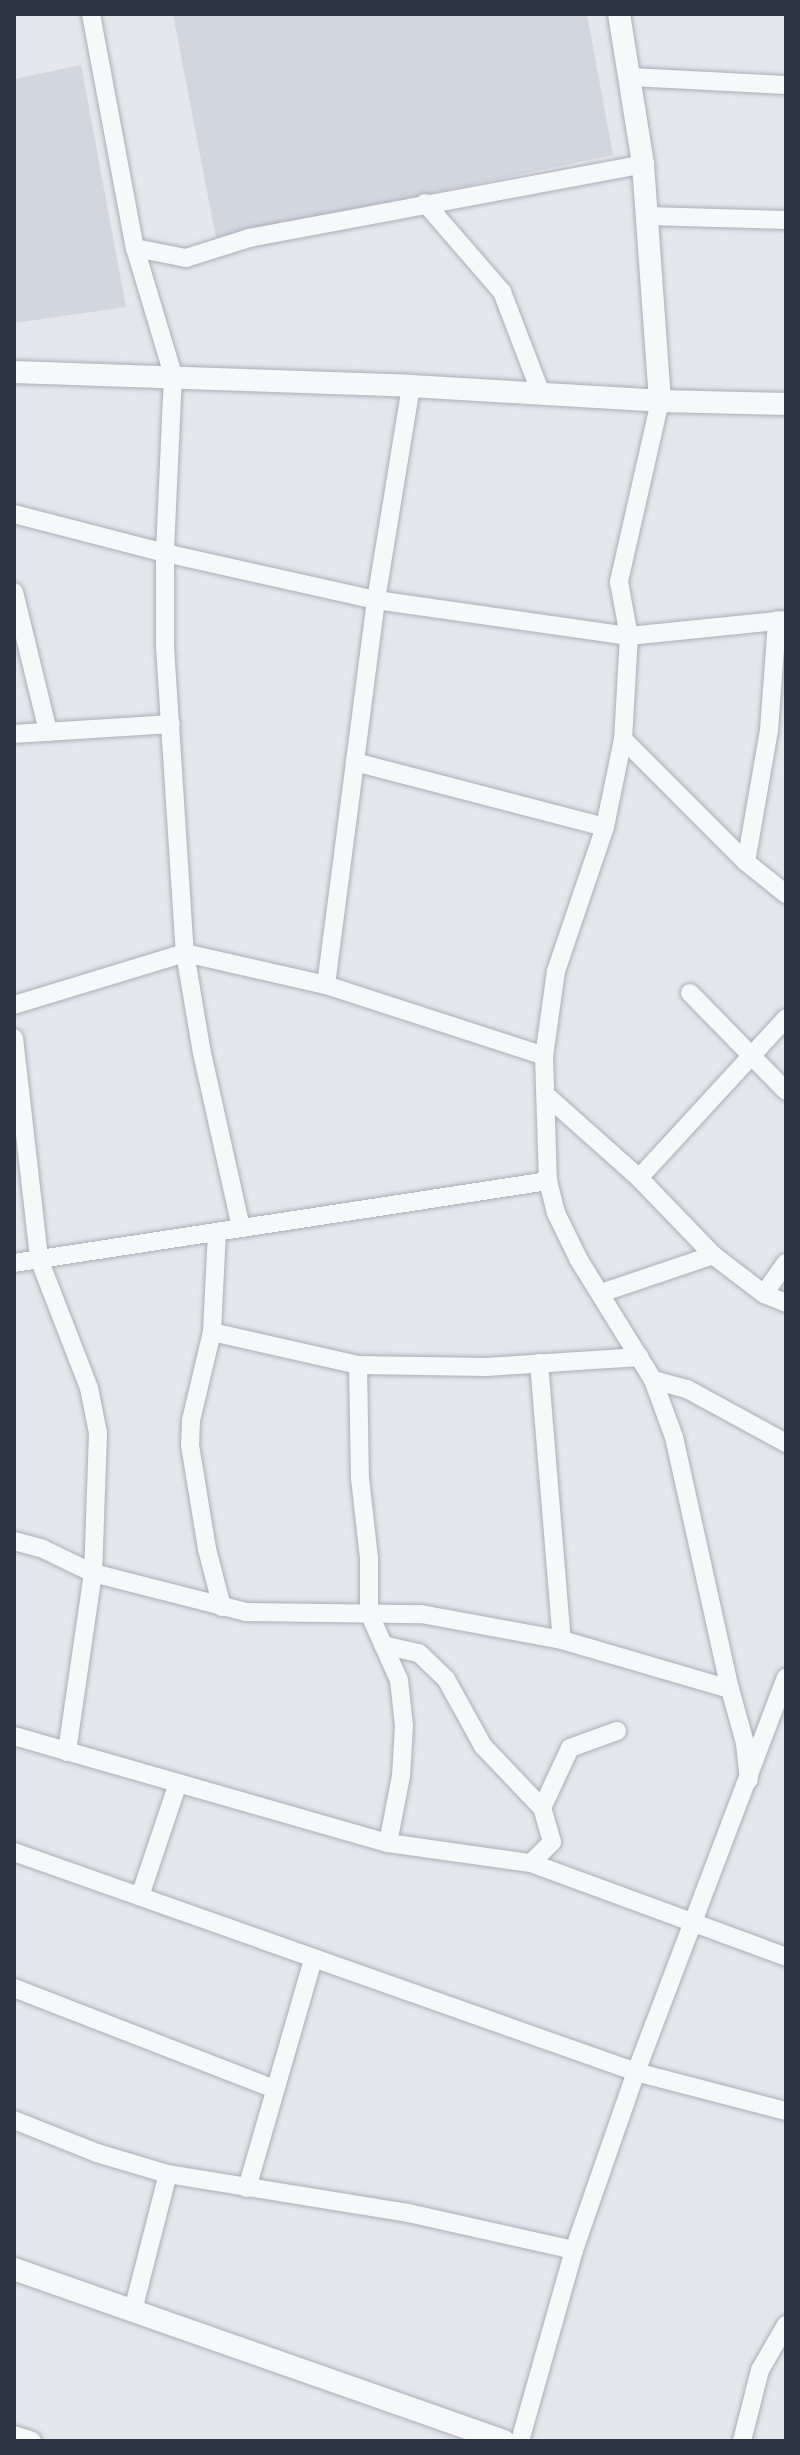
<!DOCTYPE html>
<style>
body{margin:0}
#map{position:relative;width:800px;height:2455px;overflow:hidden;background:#e4e7ec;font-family:Overpass,sans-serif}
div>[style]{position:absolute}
.built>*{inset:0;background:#d2d6de}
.roads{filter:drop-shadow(0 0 2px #a9aeb7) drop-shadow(0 0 2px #a9aeb7)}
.minor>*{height:18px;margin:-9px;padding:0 9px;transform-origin:9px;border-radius:9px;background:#f7f8fa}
.tertiary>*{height:22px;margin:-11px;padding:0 11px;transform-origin:11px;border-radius:11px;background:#f7f8fa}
span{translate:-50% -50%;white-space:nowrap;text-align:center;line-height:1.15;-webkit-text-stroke:8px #f4f6f9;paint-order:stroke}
.frame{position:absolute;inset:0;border:16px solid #2b3445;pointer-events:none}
</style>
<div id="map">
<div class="built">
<i style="clip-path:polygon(173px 14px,587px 14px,613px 155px,216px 238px)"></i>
<i style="clip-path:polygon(81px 65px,126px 307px,14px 323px,14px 79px)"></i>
</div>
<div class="roads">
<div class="minor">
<i style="left:91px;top:14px;width:238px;rotate:79.4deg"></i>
<i style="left:135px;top:248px;width:133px;rotate:73.3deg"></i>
<i style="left:173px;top:375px;width:178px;rotate:92.6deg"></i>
<i style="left:165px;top:553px;width:94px;rotate:90deg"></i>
<i style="left:165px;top:647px;width:307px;rotate:86.3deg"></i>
<i style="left:185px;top:953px;width:101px;rotate:80.4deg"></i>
<i style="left:202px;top:1053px;width:179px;rotate:77.4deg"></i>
<i style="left:631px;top:77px;width:155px;rotate:3deg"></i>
<i style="left:425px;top:203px;width:118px;rotate:49.1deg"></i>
<i style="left:502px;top:292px;width:111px;rotate:69deg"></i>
<i style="left:648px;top:216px;width:138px;rotate:1.7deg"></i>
<i style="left:135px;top:248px;width:52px;rotate:11.1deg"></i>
<i style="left:186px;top:258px;width:66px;rotate:-17.6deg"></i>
<i style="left:249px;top:238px;width:401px;rotate:-10.6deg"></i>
<i style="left:660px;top:401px;width:186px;rotate:102.8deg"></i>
<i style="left:619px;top:582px;width:55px;rotate:79.5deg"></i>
<i style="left:629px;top:636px;width:103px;rotate:93.3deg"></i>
<i style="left:623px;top:739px;width:90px;rotate:101.6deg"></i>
<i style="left:605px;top:827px;width:152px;rotate:108.8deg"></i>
<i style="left:556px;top:971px;width:86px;rotate:98deg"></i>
<i style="left:544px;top:1056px;width:125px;rotate:88.2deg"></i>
<i style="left:548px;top:1181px;width:33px;rotate:76deg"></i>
<i style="left:556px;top:1213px;width:52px;rotate:63.9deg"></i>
<i style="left:579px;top:1260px;width:141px;rotate:58.3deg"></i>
<i style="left:653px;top:1380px;width:61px;rotate:69.8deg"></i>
<i style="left:674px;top:1437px;width:258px;rotate:77.5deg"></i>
<i style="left:730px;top:1689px;width:56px;rotate:74.5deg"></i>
<i style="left:745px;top:1743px;width:37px;rotate:84deg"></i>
<i style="left:14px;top:514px;width:156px;rotate:14.5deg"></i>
<i style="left:165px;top:553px;width:216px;rotate:12.6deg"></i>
<i style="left:376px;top:600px;width:256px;rotate:8.1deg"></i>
<i style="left:629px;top:636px;width:158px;rotate:-5.8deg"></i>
<i style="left:14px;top:592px;width:144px;rotate:76.3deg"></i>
<i style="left:14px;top:734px;width:157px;rotate:-3.6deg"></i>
<i style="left:623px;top:739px;width:174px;rotate:45deg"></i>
<i style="left:746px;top:862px;width:51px;rotate:38.7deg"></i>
<i style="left:355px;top:762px;width:258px;rotate:14.6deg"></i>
<i style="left:746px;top:862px;width:134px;rotate:-80.1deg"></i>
<i style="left:769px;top:730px;width:110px;rotate:-85.8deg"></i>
<i style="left:326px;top:985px;width:388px;rotate:-82.6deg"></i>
<i style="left:376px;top:600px;width:217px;rotate:-80.7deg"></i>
<i style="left:690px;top:993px;width:137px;rotate:45.6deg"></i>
<i style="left:14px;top:1005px;width:179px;rotate:-16.9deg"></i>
<i style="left:185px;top:953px;width:145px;rotate:12.8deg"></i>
<i style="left:326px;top:985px;width:229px;rotate:18deg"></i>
<i style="left:14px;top:1038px;width:222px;rotate:83.5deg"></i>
<i style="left:39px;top:1259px;width:138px;rotate:68.8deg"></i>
<i style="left:89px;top:1388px;width:46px;rotate:78.7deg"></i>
<i style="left:98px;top:1433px;width:140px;rotate:92deg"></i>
<i style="left:93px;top:1573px;width:181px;rotate:98.3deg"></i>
<i style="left:547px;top:1096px;width:123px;rotate:41.7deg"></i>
<i style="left:639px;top:1178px;width:107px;rotate:46.1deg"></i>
<i style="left:713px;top:1255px;width:64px;rotate:37.4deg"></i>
<i style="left:764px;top:1294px;width:24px;rotate:22deg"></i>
<i style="left:639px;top:1178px;width:217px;rotate:-47.4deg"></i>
<i style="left:217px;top:1232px;width:100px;rotate:92.9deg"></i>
<i style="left:212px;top:1332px;width:90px;rotate:103.4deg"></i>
<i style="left:191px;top:1420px;width:25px;rotate:92deg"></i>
<i style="left:190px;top:1445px;width:105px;rotate:80.7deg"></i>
<i style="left:207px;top:1549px;width:60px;rotate:75.5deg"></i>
<i style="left:14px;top:1263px;width:540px;rotate:-8.73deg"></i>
<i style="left:601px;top:1293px;width:118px;rotate:-18.7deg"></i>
<i style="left:764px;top:1294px;width:38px;rotate:-55deg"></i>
<i style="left:212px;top:1332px;width:150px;rotate:12.7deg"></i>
<i style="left:358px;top:1365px;width:128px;rotate:0.9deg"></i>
<i style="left:486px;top:1367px;width:154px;rotate:-3.7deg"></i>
<i style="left:539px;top:1363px;width:278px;rotate:85.3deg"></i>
<i style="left:358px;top:1365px;width:113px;rotate:89deg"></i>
<i style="left:360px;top:1478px;width:81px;rotate:83.6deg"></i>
<i style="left:369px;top:1558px;width:55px;rotate:90deg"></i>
<i style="left:369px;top:1613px;width:73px;rotate:65.9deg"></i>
<i style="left:399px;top:1680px;width:46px;rotate:83.8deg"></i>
<i style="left:404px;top:1726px;width:50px;rotate:93.4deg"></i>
<i style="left:401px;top:1776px;width:68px;rotate:101deg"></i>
<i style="left:653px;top:1380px;width:35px;rotate:15deg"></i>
<i style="left:687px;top:1389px;width:113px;rotate:28.6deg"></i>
<i style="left:14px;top:1541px;width:30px;rotate:15deg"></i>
<i style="left:43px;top:1549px;width:55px;rotate:25.6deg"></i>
<i style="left:93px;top:1573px;width:158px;rotate:14.3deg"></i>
<i style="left:246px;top:1612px;width:175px;rotate:0.7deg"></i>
<i style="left:421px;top:1614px;width:143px;rotate:10.4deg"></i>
<i style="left:562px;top:1640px;width:175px;rotate:16.3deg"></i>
<i style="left:383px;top:1645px;width:37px;rotate:13deg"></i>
<i style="left:419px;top:1653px;width:37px;rotate:44deg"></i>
<i style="left:446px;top:1679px;width:77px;rotate:61.1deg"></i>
<i style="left:483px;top:1746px;width:86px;rotate:46.4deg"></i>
<i style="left:14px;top:1736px;width:389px;rotate:16deg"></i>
<i style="left:388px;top:1843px;width:144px;rotate:8deg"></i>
<i style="left:531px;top:1863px;width:272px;rotate:20.2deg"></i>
<i style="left:14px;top:1852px;width:660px;rotate:19.48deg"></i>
<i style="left:636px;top:2072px;width:155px;rotate:14.6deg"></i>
<i style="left:531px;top:1863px;width:30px;rotate:-45deg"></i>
<i style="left:552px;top:1842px;width:35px;rotate:-106deg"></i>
<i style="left:542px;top:1808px;width:66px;rotate:-65deg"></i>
<i style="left:570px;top:1748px;width:50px;rotate:-19.9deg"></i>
<i style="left:140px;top:1896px;width:119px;rotate:-71.4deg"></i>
<i style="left:14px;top:1988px;width:279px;rotate:21.2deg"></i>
<i style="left:14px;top:2120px;width:89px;rotate:21.7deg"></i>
<i style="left:97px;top:2153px;width:74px;rotate:16.5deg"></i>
<i style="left:168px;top:2174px;width:243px;rotate:9.2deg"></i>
<i style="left:408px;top:2213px;width:170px;rotate:12.6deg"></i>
<i style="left:247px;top:2188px;width:238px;rotate:-73.9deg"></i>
<i style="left:133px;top:2310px;width:140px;rotate:-75.6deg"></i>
<i style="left:14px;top:2435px;width:19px;rotate:18deg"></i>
<i style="left:520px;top:2441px;width:198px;rotate:-74.2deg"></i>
<i style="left:574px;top:2250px;width:188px;rotate:-70.8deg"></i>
<i style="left:636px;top:2072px;width:422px;rotate:-69.2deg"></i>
<i style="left:742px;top:2441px;width:73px;rotate:-75.8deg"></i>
<i style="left:760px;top:2370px;width:52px;rotate:-60deg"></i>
</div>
<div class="tertiary">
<i style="left:619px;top:14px;width:152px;rotate:80.9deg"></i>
<i style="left:643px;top:164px;width:238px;rotate:85.9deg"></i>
<i style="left:14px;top:372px;width:397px;rotate:2deg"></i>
<i style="left:411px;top:386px;width:249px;rotate:3.4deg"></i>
<i style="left:660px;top:401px;width:126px;rotate:1.4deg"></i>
<i style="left:14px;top:2269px;width:519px;rotate:19.34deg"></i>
</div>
</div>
<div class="frame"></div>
</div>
